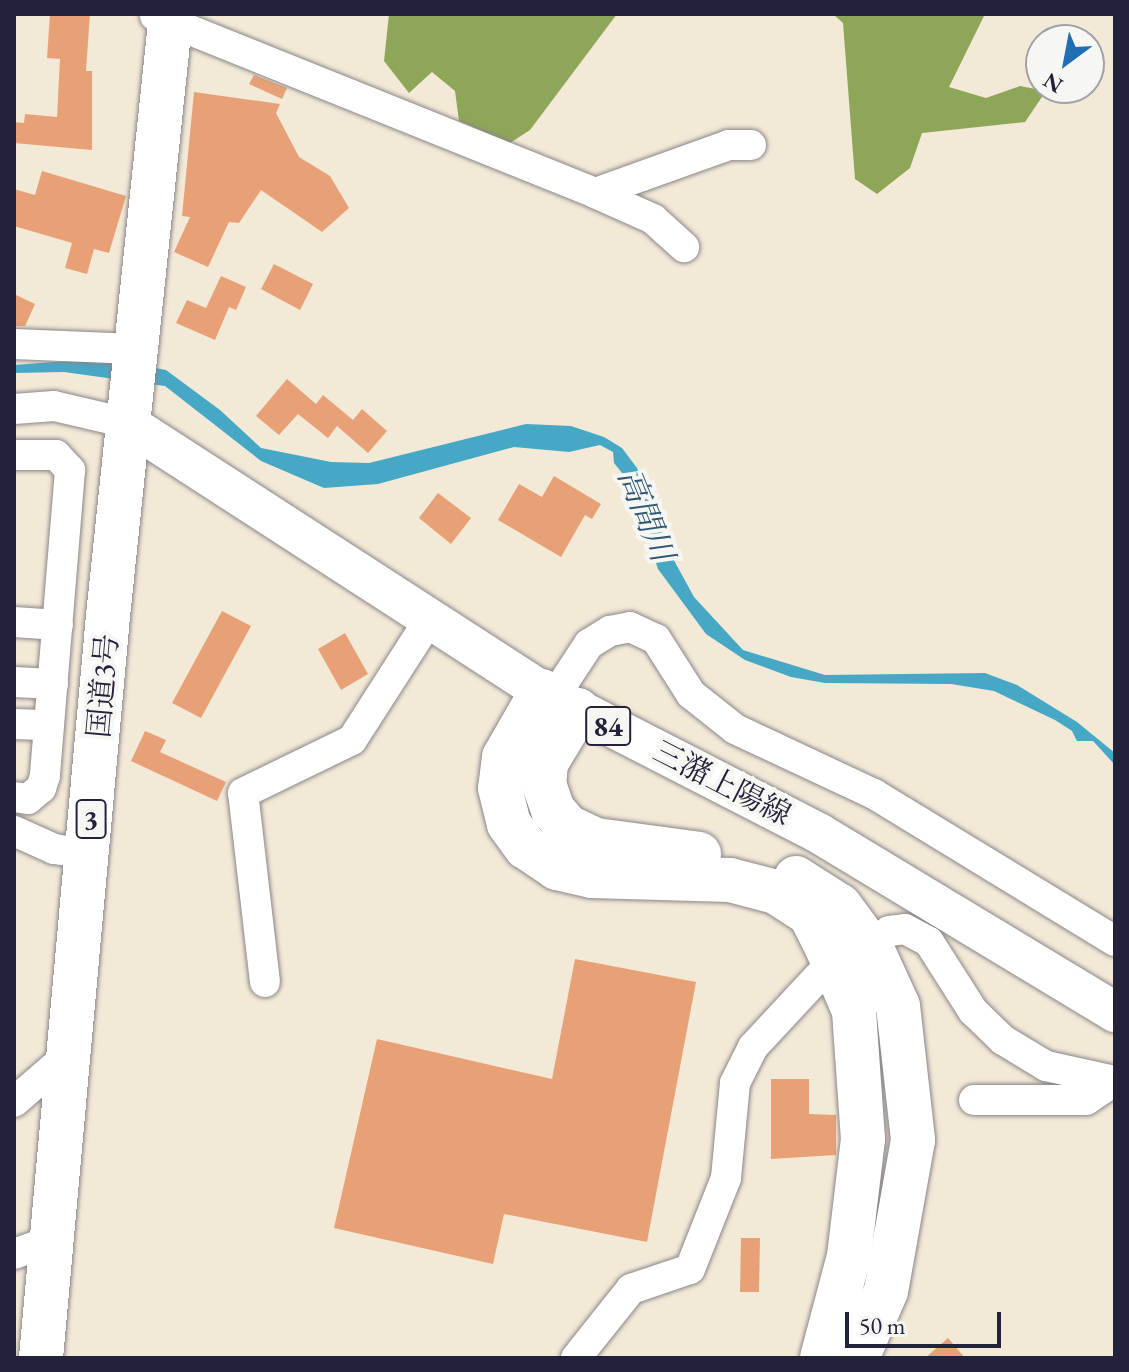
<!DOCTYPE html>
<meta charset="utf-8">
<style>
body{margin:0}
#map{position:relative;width:1129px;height:1372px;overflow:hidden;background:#f3e9d7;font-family:"EB Garamond","Noto Serif JP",serif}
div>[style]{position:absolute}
.forest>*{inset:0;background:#8ea658}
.water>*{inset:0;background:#47a8c6}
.building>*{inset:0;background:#e8a176}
.roads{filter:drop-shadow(0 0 2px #8a8689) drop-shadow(0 0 2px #8a8689)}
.minor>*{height:30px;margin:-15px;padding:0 15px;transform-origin:15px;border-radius:15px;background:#fff}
.major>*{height:40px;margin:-20px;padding:0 20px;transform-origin:20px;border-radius:20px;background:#fff}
.highway>*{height:44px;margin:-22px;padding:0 22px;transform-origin:22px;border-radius:22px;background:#fff}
span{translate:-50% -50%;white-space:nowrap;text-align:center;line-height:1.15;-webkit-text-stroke:8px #f6f6f2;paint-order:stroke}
.shield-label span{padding:2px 6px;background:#f6f6f2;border:2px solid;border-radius:6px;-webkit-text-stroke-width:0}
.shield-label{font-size:28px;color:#22223b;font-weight:700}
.street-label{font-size:30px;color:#22223b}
.water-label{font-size:32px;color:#315873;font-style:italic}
.frame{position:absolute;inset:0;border:16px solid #22223b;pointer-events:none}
.north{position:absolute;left:1025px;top:24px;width:80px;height:80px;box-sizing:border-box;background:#f6f6f2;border:2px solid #a1a1a9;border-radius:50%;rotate:212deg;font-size:22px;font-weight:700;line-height:32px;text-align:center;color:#22223b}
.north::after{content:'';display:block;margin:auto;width:28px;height:36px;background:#1f6fb2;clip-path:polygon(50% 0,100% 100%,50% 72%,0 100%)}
.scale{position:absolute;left:845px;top:1312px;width:156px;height:36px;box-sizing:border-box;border:4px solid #22223b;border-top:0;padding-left:10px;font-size:24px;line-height:28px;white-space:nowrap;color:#22223b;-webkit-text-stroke:6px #f6f6f2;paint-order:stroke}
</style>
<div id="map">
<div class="forest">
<i style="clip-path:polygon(389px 14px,617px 14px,530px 130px,510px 143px,459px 121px,455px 91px,432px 72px,409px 93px,384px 61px)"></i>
<i style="clip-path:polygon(833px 14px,985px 14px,949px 87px,986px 98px,1020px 86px,1046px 91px,1025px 122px,922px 133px,910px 168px,877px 194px,855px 179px,843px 23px)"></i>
</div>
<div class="water">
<i style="clip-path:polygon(104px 358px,166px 370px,220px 410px,261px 448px,331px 462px,369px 463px,526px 424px,571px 426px,604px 437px,622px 448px,637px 468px,670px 553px,694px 597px,743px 650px,825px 675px,985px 673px,1017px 685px,1077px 722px,1115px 753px,1115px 765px,1093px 741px,1077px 741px,1072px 731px,1055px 720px,994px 691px,951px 684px,825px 683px,791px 677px,745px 660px,706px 634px,658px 569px,641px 518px,639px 494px,614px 463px,613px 452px,600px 445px,569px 452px,514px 447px,378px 484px,324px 488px,261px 461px,165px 386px,64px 372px,14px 373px,14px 365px)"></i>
</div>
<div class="building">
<i style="clip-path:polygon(50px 14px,90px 14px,86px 71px,92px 71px,92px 150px,14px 143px,14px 122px,24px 123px,25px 114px,57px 117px,60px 59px,47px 58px)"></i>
<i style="clip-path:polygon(254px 75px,287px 88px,282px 99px,249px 84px)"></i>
<i style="clip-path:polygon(194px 92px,280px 104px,276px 113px,299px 157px,330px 176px,349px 208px,322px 232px,261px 190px,239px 223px,229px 222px,208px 267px,174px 252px,190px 217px,182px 216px)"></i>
<i style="clip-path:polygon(42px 171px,126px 196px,109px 253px,94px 249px,87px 274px,65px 268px,72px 243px,14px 226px,14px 189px,35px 195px)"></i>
<i style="clip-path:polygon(274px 264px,313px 284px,300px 310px,261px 289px)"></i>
<i style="clip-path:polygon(221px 276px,246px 287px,236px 310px,229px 307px,215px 340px,176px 323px,187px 300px,206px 308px)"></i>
<i style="clip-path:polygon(14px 294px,35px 304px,25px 326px,14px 326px)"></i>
<i style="clip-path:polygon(287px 379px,316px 404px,323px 395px,353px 420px,362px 409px,387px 431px,368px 453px,337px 426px,328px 438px,298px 414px,279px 435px,256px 416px)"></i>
<i style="clip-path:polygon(554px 476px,601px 504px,592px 519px,585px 515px,561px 557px,498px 520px,519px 484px,542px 497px)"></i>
<i style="clip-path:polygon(438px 493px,471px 518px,451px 544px,419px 518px)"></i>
<i style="clip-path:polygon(222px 611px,251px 626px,201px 718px,172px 703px)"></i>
<i style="clip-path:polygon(345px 633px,368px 674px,341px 690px,318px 649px)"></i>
<i style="clip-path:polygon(145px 731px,166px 740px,160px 752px,226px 782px,217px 801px,131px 761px)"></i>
<i style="clip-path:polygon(575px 959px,696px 982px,647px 1242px,504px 1214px,493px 1264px,334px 1228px,377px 1039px,552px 1079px)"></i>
<i style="clip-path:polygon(771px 1079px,809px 1079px,809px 1114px,836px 1115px,836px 1155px,771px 1159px)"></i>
<i style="clip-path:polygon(741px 1238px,760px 1238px,759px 1292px,740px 1292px)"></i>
<i style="clip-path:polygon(948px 1338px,965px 1358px,925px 1358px)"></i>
</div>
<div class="roads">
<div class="minor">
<i style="left:155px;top:16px;width:474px;rotate:21.9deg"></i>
<i style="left:595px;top:193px;width:142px;rotate:-19.7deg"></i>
<i style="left:729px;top:145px;width:22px"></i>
<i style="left:595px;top:193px;width:64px;rotate:24.1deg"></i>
<i style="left:653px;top:219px;width:42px;rotate:42.1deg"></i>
<i style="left:14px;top:344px;width:121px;rotate:2.4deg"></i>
<i style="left:14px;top:409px;width:40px;rotate:-4.3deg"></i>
<i style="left:54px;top:406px;width:75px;rotate:13.1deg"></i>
<i style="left:14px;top:455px;width:42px"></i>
<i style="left:56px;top:455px;width:21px;rotate:47deg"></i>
<i style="left:70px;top:470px;width:307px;rotate:94.7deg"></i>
<i style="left:45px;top:776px;width:13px;rotate:108deg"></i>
<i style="left:41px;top:788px;width:17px;rotate:140deg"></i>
<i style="left:28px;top:799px;width:14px;rotate:-172deg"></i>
<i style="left:14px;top:622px;width:44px;rotate:3.9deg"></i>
<i style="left:14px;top:682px;width:39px;rotate:3deg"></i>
<i style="left:554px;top:697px;width:64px;rotate:-56.6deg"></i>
<i style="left:589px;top:644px;width:25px;rotate:-32deg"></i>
<i style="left:610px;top:631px;width:20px;rotate:-11deg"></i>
<i style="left:630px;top:627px;width:29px;rotate:25deg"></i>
<i style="left:656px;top:639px;width:65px;rotate:57.5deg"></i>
<i style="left:691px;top:694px;width:56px;rotate:38.5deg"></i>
<i style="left:735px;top:729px;width:153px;rotate:25.1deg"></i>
<i style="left:874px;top:794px;width:282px;rotate:31.4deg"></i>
<i style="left:14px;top:724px;width:35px;rotate:2deg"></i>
<i style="left:14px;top:831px;width:44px;rotate:24.2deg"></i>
<i style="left:54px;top:849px;width:34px;rotate:8deg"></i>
<i style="left:889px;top:931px;width:16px;rotate:-7deg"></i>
<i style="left:905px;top:929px;width:27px;rotate:28deg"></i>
<i style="left:929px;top:942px;width:82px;rotate:57.5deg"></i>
<i style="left:973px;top:1011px;width:42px;rotate:44deg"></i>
<i style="left:1003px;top:1040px;width:50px;rotate:31.2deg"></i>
<i style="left:1046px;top:1066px;width:71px;rotate:12.3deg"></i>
<i style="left:265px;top:982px;width:190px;rotate:-96.6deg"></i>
<i style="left:243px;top:793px;width:121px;rotate:-25.9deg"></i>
<i style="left:352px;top:740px;width:143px;rotate:-57.3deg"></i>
<i style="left:974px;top:1100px;width:112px"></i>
<i style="left:1086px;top:1100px;width:34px;rotate:-34deg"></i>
<i style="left:14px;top:1102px;width:70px;rotate:-41deg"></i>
<i style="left:14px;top:1254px;width:38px;rotate:-20deg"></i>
<i style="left:576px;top:1358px;width:88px;rotate:-51.4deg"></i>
<i style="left:631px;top:1289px;width:62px;rotate:-18.7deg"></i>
<i style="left:690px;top:1269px;width:98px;rotate:-68.4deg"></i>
<i style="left:726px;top:1178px;width:95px;rotate:-84.6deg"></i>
<i style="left:735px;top:1083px;width:40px;rotate:-63.4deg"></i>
<i style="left:753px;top:1047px;width:96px;rotate:-47.1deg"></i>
</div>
<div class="major">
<i style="left:127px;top:423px;width:494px;rotate:32.9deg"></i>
<i style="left:542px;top:691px;width:313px;rotate:27.2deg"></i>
<i style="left:820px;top:834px;width:345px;rotate:31.1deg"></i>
</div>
<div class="highway">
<i style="left:542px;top:691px;width:76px;rotate:119.9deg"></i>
<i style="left:504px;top:757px;width:31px;rotate:97deg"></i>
<i style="left:500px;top:788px;width:37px;rotate:76deg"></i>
<i style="left:509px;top:824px;width:29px;rotate:54deg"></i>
<i style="left:526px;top:847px;width:37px;rotate:34deg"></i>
<i style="left:557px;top:868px;width:36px;rotate:13deg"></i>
<i style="left:592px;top:876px;width:138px;rotate:1.7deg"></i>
<i style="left:730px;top:880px;width:48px;rotate:14.6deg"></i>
<i style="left:776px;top:892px;width:40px;rotate:32.9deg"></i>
<i style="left:810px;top:914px;width:40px;rotate:63.4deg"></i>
<i style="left:828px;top:950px;width:66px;rotate:66.9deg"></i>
<i style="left:854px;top:1011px;width:128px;rotate:86deg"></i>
<i style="left:863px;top:1139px;width:118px;rotate:96.8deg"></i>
<i style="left:849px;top:1256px;width:106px;rotate:104.8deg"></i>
<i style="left:578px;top:710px;width:62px;rotate:121.1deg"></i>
<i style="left:546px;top:763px;width:21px;rotate:95deg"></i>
<i style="left:544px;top:784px;width:28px;rotate:71deg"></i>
<i style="left:553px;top:810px;width:23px;rotate:49deg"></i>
<i style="left:568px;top:827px;width:31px;rotate:25deg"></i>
<i style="left:596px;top:840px;width:104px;rotate:7.7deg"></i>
<i style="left:796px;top:878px;width:52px;rotate:32.5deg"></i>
<i style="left:840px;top:906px;width:56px;rotate:53.7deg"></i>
<i style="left:873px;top:951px;width:60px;rotate:65.6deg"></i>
<i style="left:898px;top:1006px;width:135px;rotate:83.6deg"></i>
<i style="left:913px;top:1140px;width:153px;rotate:100.1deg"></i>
<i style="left:886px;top:1291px;width:73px;rotate:113.4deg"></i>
<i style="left:41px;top:1358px;width:745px;rotate:-84.84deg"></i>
<i style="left:108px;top:616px;width:605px;rotate:-84.03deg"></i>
</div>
</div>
<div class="shield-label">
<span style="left:608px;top:726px">84</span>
<span style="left:91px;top:819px">3</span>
</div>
<div class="street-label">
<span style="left:103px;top:686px;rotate:-85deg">国道3号</span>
<span style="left:722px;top:783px;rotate:27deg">三潴上陽線</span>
</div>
<div class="water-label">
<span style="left:646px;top:515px;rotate:68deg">高間川</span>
</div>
<div class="frame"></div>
<div class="north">N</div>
<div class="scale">50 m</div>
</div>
